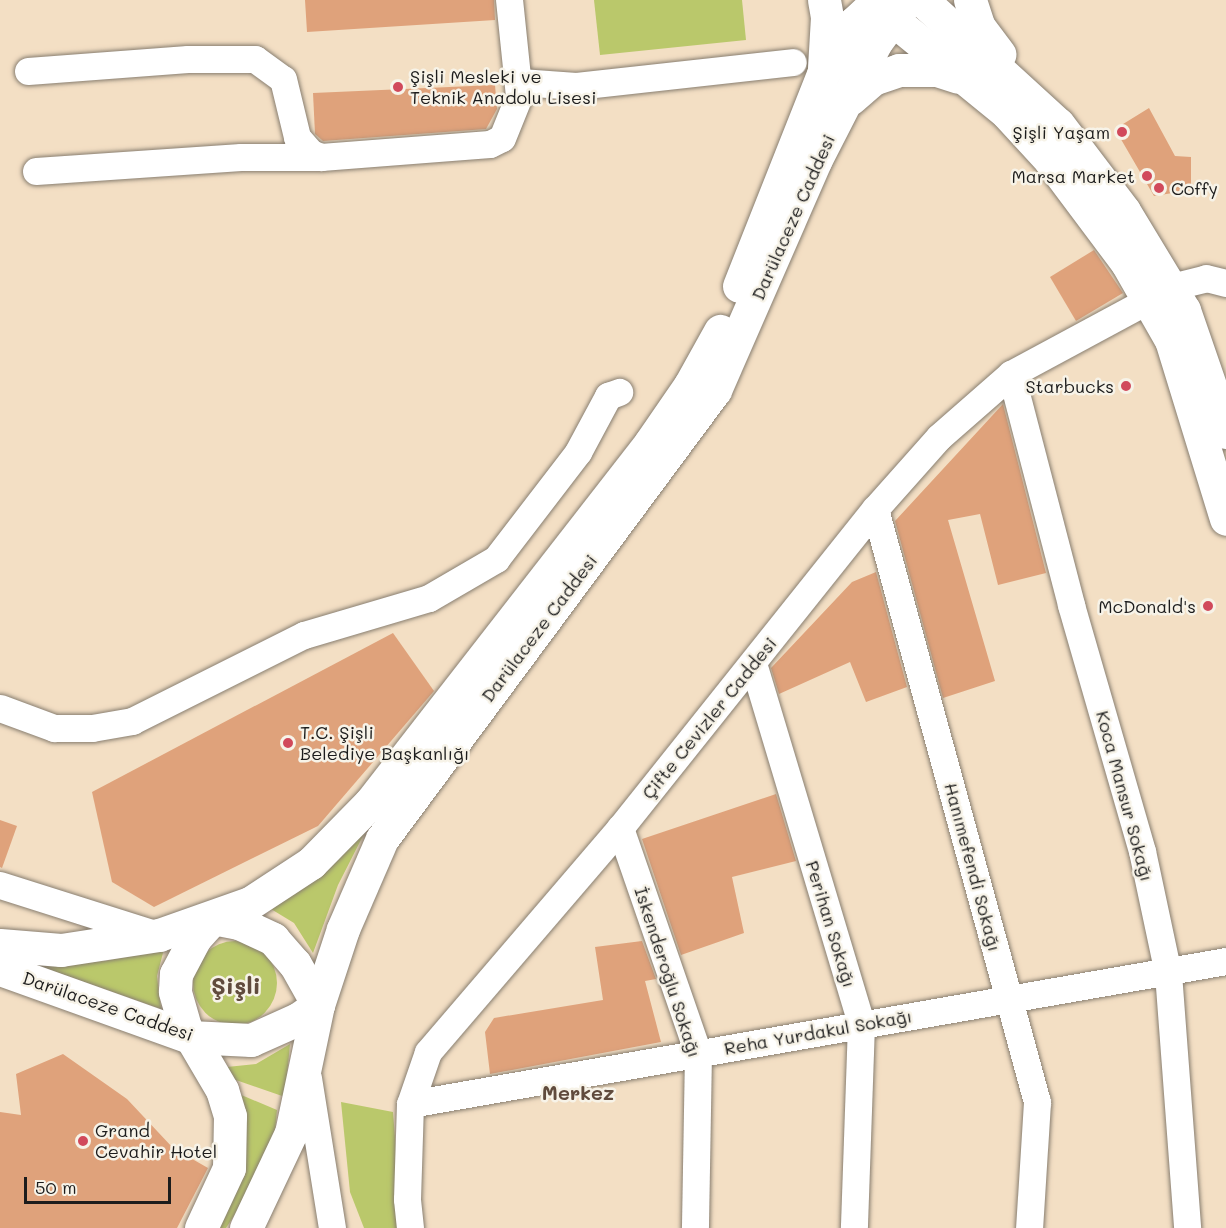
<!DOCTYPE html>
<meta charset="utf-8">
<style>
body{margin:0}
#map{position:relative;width:1226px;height:1228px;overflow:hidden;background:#f3dfc4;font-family:Mali,sans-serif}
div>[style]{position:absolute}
.green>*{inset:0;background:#bac86b}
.round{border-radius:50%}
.building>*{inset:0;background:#dfa27b}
.roads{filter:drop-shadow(0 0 2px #887e70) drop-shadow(0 0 2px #887e70)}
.minor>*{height:27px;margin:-13.5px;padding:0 13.5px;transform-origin:13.5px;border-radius:13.5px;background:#fff}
.major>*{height:33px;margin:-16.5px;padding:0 16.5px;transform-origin:16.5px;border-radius:16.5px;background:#fff}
.dots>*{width:16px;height:16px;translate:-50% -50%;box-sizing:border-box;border:3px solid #f7f3e8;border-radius:50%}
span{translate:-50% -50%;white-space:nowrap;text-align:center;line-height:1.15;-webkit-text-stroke:5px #f7f3e8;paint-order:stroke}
.poi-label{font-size:18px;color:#1c1c1c}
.left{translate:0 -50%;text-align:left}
.right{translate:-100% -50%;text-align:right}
.street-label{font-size:18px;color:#1c1c1c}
.neighbourhood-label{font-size:20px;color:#604b3d;font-weight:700}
.district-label{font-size:24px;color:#604b3d;font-weight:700}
.scale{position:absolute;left:24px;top:1177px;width:147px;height:27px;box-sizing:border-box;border:3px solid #1c1c1c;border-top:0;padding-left:8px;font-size:18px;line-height:21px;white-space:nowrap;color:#1c1c1c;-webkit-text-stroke:4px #f7f3e8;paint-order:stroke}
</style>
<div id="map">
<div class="green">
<i style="clip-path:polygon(594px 0,742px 0,746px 40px,600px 55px)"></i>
<i style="clip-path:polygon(368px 826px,338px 885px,313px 953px,294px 923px,271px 909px)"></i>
<i class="round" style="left:193px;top:941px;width:84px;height:84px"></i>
<i style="clip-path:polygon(164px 949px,157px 976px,161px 1009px,36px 965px,105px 961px)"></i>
<i style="clip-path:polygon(290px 1044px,285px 1097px,233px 1079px,227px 1067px,256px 1064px)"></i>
<i style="clip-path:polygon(239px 1094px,277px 1110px,275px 1131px,241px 1205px,226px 1228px,216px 1228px)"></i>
<i style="clip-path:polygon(341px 1102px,393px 1112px,402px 1228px,364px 1228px,350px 1192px)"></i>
</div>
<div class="building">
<i style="clip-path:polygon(305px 0,494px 0,495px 20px,307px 32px)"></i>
<i style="clip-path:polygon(495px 85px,497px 109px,486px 129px,323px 141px,315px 134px,313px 93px)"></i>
<i style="clip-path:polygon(1149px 108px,1175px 156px,1191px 157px,1191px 190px,1154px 196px,1115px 129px)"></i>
<i style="clip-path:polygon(1094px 250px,1123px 293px,1076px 321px,1050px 277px)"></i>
<i style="clip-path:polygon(1003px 404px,1046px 573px,998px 585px,980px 514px,948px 520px,995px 681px,943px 698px,895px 521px)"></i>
<i style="clip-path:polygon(876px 572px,907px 687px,866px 702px,850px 662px,779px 694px,771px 668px,852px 582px)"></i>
<i style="clip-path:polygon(393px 633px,434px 691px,318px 826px,154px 907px,112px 882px,92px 792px)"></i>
<i style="clip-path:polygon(776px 794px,796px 861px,732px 877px,744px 933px,681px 955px,642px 839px)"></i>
<i style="clip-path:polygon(0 820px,17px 826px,2px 868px,0 867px)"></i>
<i style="clip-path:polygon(642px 941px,656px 979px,645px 981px,661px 1042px,490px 1074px,485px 1032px,494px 1018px,603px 1000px,595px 947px)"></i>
<i style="clip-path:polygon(63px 1054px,127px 1099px,173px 1148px,208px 1168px,177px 1228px,0 1228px,0 1112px,21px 1115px,16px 1074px)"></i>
</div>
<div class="roads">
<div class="minor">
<i style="left:28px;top:71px;width:160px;rotate:-4.3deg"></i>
<i style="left:188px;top:59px;width:67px"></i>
<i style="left:255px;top:59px;width:34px;rotate:36deg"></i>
<i style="left:283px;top:79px;width:60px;rotate:76.4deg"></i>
<i style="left:297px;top:137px;width:21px;rotate:49deg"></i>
<i style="left:311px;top:153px;width:11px;rotate:22deg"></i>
<i style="left:321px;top:157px;width:169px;rotate:-4.4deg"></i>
<i style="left:490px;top:144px;width:13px;rotate:-27deg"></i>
<i style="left:502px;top:138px;width:45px;rotate:-68deg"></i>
<i style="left:519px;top:96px;width:97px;rotate:-95.9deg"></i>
<i style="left:520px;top:82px;width:56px;rotate:4.1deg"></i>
<i style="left:576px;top:86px;width:218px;rotate:-6.3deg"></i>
<i style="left:36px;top:171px;width:205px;rotate:-3.9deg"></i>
<i style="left:241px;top:157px;width:80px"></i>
<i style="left:1171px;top:287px;width:36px;rotate:-14deg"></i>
<i style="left:1206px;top:278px;width:21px;rotate:14deg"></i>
<i style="left:1011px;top:374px;width:239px;rotate:75.4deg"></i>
<i style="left:1071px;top:605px;width:256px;rotate:73.9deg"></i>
<i style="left:1142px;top:851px;width:125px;rotate:78deg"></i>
<i style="left:1168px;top:973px;width:256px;rotate:85.7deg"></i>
<i style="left:875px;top:509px;width:615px;rotate:74.72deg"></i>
<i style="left:1037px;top:1102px;width:126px;rotate:93.6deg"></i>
<i style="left:753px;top:663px;width:377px;rotate:73.3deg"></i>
<i style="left:861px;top:1024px;width:204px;rotate:92deg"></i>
<i style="left:0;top:708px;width:58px;rotate:20.3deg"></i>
<i style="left:54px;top:728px;width:38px"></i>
<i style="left:92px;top:728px;width:41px;rotate:-9.9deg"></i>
<i style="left:132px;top:721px;width:192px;rotate:-26.6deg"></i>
<i style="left:304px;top:635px;width:130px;rotate:-16.5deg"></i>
<i style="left:429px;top:598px;width:78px;rotate:-30.2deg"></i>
<i style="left:496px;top:559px;width:135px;rotate:-52.5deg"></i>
<i style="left:578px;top:452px;width:64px;rotate:-61.8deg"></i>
<i style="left:608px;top:396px;width:12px;rotate:-20deg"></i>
<i style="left:620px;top:828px;width:238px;rotate:70.9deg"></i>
<i style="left:698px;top:1053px;width:175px;rotate:91deg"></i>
<i style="left:0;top:885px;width:166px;rotate:17.6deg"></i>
<i style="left:308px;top:1078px;width:152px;rotate:80.9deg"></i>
<i style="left:410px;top:1104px;width:828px;rotate:-9.94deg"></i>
<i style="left:410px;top:1228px;width:29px;rotate:-96deg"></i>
<i style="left:407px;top:1199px;width:95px;rotate:-88.2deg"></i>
<i style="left:410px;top:1104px;width:55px;rotate:-70.9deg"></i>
<i style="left:428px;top:1052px;width:295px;rotate:-49.4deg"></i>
<i style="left:620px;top:828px;width:408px;rotate:-51.4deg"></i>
<i style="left:875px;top:509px;width:96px;rotate:-48.4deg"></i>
<i style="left:939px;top:437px;width:96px;rotate:-41.2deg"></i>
<i style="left:1011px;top:374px;width:158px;rotate:-28.3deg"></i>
</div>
<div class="major">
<i style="left:824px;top:0;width:17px;rotate:80deg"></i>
<i style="left:827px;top:17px;width:50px;rotate:93.4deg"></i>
<i style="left:922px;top:0;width:184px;rotate:42.4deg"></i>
<i style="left:1058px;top:124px;width:109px;rotate:52.8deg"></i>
<i style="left:1124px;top:211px;width:116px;rotate:58.8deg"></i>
<i style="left:1184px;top:310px;width:129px;rotate:71deg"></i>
<i style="left:970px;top:0;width:28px;rotate:72deg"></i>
<i style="left:979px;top:27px;width:34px;rotate:53deg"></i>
<i style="left:876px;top:6px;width:169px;rotate:39.2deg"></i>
<i style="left:1007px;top:113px;width:64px;rotate:47.5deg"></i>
<i style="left:1050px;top:160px;width:129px;rotate:53.2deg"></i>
<i style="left:1127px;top:263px;width:89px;rotate:60.3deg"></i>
<i style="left:1171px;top:340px;width:187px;rotate:72.9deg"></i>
<i style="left:851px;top:98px;width:29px;rotate:-41deg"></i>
<i style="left:873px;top:79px;width:28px;rotate:-19deg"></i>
<i style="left:899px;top:70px;width:38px"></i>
<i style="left:937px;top:70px;width:22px;rotate:18deg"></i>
<i style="left:739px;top:286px;width:228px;rotate:-68.4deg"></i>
<i style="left:823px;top:74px;width:60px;rotate:-58.7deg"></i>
<i style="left:854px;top:23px;width:34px;rotate:-43deg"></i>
<i style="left:213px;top:918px;width:26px;rotate:11deg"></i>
<i style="left:239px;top:923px;width:38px;rotate:25deg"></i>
<i style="left:273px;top:939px;width:33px;rotate:49deg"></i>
<i style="left:295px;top:964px;width:47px;rotate:60.7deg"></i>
<i style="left:0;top:945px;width:61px;rotate:4.7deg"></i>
<i style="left:61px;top:950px;width:99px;rotate:-8.7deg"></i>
<i style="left:159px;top:935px;width:96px;rotate:-19.4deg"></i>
<i style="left:250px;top:903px;width:73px;rotate:-33.3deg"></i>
<i style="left:311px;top:863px;width:84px;rotate:-45.5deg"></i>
<i style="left:370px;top:803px;width:456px;rotate:-52.1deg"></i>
<i style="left:650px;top:443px;width:70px;rotate:-55.4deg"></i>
<i style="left:690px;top:385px;width:62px;rotate:-60.9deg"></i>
<i style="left:0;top:969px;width:202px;rotate:19.7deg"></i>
<i style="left:190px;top:1037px;width:61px;rotate:2.8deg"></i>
<i style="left:251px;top:1040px;width:51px;rotate:-24.1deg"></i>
<i style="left:298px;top:1019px;width:24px;rotate:-35deg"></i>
<i style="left:201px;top:1228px;width:66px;rotate:-65deg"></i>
<i style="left:229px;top:1168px;width:52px;rotate:-88.9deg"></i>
<i style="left:230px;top:1116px;width:27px;rotate:-107deg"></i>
<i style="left:222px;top:1090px;width:73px;rotate:-120.4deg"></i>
<i style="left:185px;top:1027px;width:37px;rotate:-106deg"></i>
<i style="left:175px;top:991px;width:17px;rotate:-87deg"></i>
<i style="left:176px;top:974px;width:41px;rotate:-62.2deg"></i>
<i style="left:195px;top:938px;width:27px;rotate:-48deg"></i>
<i style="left:246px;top:1228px;width:105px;rotate:-64.7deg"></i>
<i style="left:291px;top:1133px;width:131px;rotate:-78.1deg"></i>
<i style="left:318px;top:1005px;width:80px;rotate:-71.8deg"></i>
<i style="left:343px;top:929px;width:98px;rotate:-66.6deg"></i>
<i style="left:382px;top:839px;width:559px;rotate:-53.44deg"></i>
<i style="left:715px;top:390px;width:250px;rotate:-66.4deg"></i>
<i style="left:815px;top:161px;width:134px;rotate:-62.9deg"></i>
<i style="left:876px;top:42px;width:52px;rotate:-53.6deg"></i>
</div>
</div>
<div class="dots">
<i style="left:398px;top:87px;background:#d1495b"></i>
<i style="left:1122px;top:132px;background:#d1495b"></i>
<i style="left:1147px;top:176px;background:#d1495b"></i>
<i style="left:1159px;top:188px;background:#d1495b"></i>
<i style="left:1126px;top:386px;background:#d1495b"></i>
<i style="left:1208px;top:606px;background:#d1495b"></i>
<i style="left:288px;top:743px;background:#d1495b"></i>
<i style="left:83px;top:1141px;background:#d1495b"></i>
</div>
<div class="poi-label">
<span class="left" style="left:410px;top:87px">Şişli Mesleki ve<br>Teknik Anadolu Lisesi</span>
<span class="right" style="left:1110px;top:132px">Şişli Yaşam</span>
<span class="right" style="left:1135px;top:176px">Marsa Market</span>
<span class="left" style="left:1171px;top:188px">Coffy</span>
<span class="right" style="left:1114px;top:386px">Starbucks</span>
<span class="right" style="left:1196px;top:606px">McDonald's</span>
<span class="left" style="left:300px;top:743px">T.C. Şişli<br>Belediye Başkanlığı</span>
<span class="left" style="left:95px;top:1141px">Grand<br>Cevahir Hotel</span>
</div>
<div class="street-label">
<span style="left:793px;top:217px;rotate:-66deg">Darülaceze Caddesi</span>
<span style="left:539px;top:628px;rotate:-53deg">Darülaceze Caddesi</span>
<span style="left:709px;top:718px;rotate:-51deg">Çifte Cevizler Caddesi</span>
<span style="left:1125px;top:796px;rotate:75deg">Koca Mansur Sokağı</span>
<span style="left:973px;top:867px;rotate:75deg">Hanımefendi Sokağı</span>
<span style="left:831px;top:924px;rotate:73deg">Perihan Sokağı</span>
<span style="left:668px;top:972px;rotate:72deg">İskenderoğlu Sokağı</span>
<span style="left:108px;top:1006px;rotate:19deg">Darülaceze Caddesi</span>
<span style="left:818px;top:1032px;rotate:-10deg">Reha Yurdakul Sokağı</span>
</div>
<div class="neighbourhood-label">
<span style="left:578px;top:1092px">Merkez</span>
</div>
<div class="district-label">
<span style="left:236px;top:985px">Şişli</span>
</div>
<div class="scale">50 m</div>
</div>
